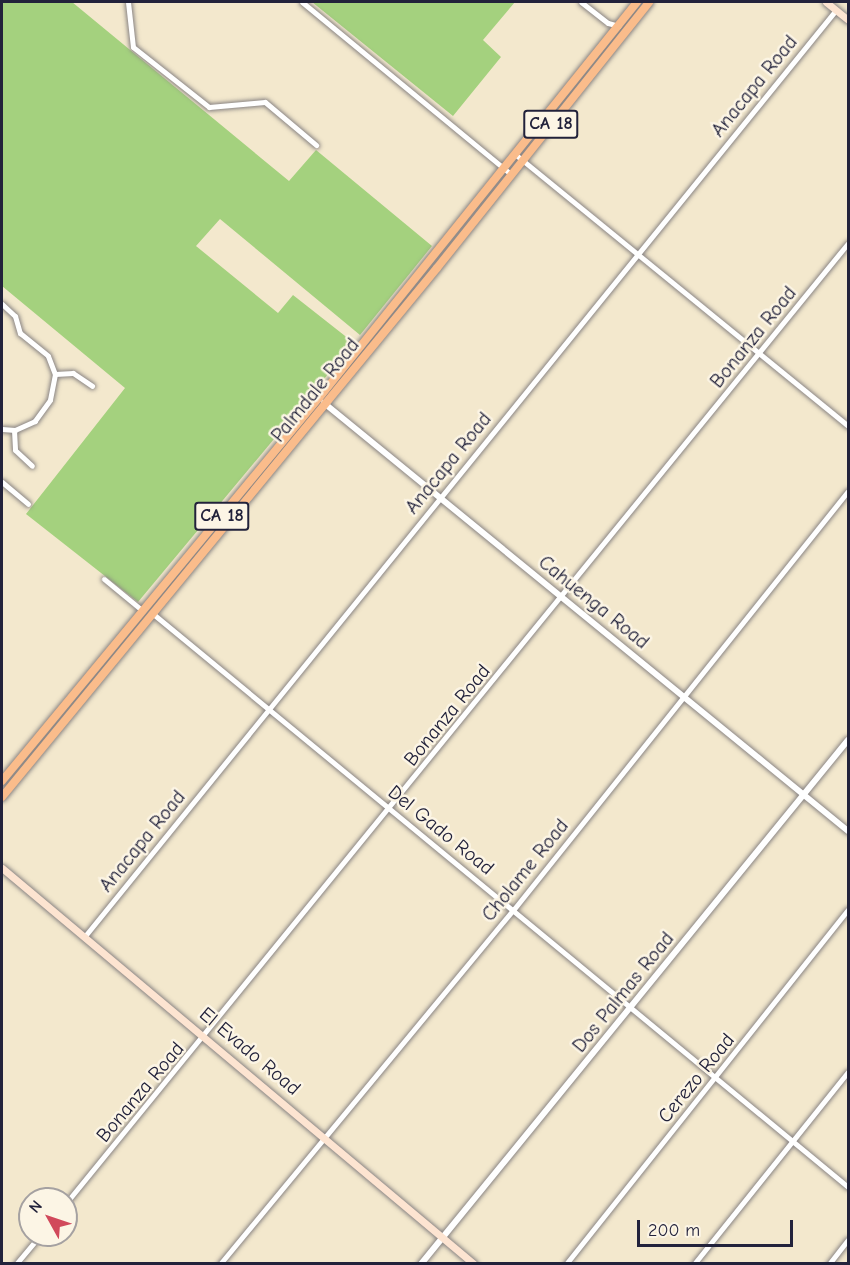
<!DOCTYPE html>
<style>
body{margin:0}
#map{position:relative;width:850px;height:1265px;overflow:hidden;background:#f3e8cd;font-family:"Comic Neue",sans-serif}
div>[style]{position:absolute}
.green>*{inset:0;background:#a4d17e}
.roads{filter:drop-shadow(0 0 2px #8a8584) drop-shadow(0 0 2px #8a8584)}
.minor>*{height:5px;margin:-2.5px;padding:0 2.5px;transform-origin:2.5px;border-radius:2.5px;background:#fff}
.tertiary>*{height:6px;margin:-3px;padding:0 3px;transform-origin:3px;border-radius:3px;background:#fff}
.secondary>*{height:7px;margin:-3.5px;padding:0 3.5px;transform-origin:3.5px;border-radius:3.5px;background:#fde4d1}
.trunk>*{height:8px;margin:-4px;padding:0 4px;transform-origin:4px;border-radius:4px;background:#fabc8b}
span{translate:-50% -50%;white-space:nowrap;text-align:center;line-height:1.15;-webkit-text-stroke:5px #fcf5e5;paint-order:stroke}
.shield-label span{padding:2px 4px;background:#fcf5e5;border:2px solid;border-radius:4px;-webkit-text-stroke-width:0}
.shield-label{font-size:18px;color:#22223b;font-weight:700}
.street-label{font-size:20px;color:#22223b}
.frame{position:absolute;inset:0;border:3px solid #22223b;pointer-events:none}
.north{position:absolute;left:18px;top:1187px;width:60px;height:60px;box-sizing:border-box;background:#fcf5e5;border:2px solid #a5a1a1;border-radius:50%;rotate:310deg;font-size:16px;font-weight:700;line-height:24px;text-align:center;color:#22223b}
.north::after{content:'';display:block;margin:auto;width:21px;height:27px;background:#d1495b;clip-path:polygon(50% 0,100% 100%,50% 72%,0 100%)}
.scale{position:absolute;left:637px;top:1220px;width:156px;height:27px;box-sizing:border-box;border:3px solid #22223b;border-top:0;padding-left:8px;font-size:18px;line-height:21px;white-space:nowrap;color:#22223b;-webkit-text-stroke:4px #fcf5e5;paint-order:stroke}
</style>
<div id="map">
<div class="green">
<i style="clip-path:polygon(2px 2px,72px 2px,289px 181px,316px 150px,432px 246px,360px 335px,220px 219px,196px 246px,278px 313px,293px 295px,354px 343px,138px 602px,26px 514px,125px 388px,2px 286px)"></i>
<i style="clip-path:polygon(312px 2px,515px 2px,483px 40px,501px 57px,453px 116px)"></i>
</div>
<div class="roads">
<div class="minor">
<i style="left:128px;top:2px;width:45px;rotate:83.7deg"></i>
<i style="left:133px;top:47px;width:97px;rotate:38.3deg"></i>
<i style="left:209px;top:107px;width:56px;rotate:-5.1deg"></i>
<i style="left:265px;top:102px;width:67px;rotate:40.1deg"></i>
<i style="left:302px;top:2px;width:271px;rotate:39.5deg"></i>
<i style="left:581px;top:2px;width:34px;rotate:38deg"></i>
<i style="left:608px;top:23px;width:11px;rotate:15deg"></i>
<i style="left:516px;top:155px;width:429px;rotate:39.2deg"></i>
<i style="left:2px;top:304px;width:18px;rotate:43deg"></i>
<i style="left:15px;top:316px;width:18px;rotate:74deg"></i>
<i style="left:20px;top:333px;width:36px;rotate:39deg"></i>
<i style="left:48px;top:356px;width:19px;rotate:69deg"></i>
<i style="left:55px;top:374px;width:26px;rotate:101deg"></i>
<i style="left:50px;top:400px;width:26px;rotate:126deg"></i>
<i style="left:35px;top:421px;width:22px;rotate:156deg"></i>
<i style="left:15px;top:430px;width:13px;rotate:-176deg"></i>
<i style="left:55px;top:374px;width:18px;rotate:-3deg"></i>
<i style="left:73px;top:373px;width:23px;rotate:34deg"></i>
<i style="left:14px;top:430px;width:20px;rotate:87deg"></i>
<i style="left:15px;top:450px;width:23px;rotate:43deg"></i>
<i style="left:2px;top:482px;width:34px;rotate:40deg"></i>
<i style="left:104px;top:579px;width:50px;rotate:39.4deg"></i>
<i style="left:152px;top:613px;width:902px;rotate:39.51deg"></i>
<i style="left:85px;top:936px;width:1192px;rotate:-50.96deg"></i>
<i style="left:66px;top:1203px;width:1238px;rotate:-50.83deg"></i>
<i style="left:16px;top:1264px;width:38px;rotate:-50deg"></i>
<i style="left:220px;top:1264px;width:461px;rotate:-50.4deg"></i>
<i style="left:514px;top:909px;width:535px;rotate:-51.37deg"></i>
<i style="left:566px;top:1264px;width:453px;rotate:-51.5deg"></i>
<i style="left:694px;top:1264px;width:246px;rotate:-51.3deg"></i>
<i style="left:829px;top:1264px;width:31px;rotate:-52deg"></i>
</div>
<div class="tertiary">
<i style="left:324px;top:403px;width:677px;rotate:39.24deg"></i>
<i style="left:421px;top:1264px;width:676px;rotate:-50.82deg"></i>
</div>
<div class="secondary">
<i style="left:826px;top:2px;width:28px;rotate:39deg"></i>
<i style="left:2px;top:868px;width:616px;rotate:40deg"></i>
</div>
<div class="trunk">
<i style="left:2px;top:781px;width:497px;rotate:-50.4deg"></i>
<i style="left:319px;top:398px;width:508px;rotate:-51.23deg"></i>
<i style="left:2px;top:797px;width:685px;rotate:-50.57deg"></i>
<i style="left:437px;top:268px;width:340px;rotate:-51.4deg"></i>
</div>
</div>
<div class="shield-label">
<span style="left:551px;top:124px">CA 18</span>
<span style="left:222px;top:516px">CA 18</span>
</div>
<div class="street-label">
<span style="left:754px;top:86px;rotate:-51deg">Anacapa Road</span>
<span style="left:753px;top:337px;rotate:-51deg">Bonanza Road</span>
<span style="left:315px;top:390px;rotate:-51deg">Palmdale Road</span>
<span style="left:448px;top:463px;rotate:-51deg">Anacapa Road</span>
<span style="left:594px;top:602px;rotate:39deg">Cahuenga Road</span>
<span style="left:447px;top:715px;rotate:-51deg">Bonanza Road</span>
<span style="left:441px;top:830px;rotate:39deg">Del Gado Road</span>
<span style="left:142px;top:841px;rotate:-51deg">Anacapa Road</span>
<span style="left:525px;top:870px;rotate:-51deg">Cholame Road</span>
<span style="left:623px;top:992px;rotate:-51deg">Dos Palmas Road</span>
<span style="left:250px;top:1051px;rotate:40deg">El Evado Road</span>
<span style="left:696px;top:1078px;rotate:-51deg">Cerezo Road</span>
<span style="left:140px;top:1092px;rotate:-50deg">Bonanza Road</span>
</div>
<div class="frame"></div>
<div class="north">N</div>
<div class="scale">200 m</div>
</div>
